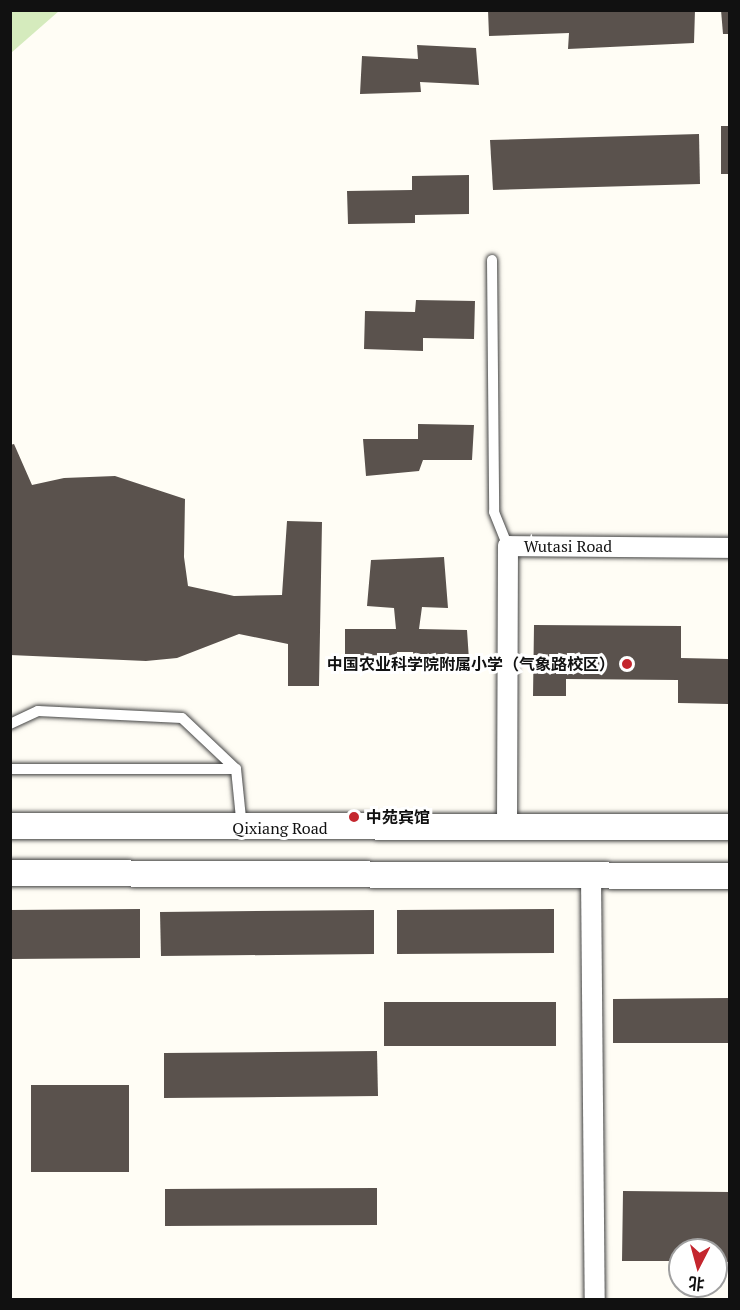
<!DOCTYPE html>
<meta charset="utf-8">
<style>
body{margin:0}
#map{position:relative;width:740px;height:1310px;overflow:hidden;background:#fffdf5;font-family:"PT Serif","Noto Sans SC",serif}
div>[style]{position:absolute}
.green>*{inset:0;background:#d5ebbd}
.building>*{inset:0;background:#5a524d}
.roads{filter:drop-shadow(0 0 2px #444) drop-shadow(0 0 2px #444)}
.service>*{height:10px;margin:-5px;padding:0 5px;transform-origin:5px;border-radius:5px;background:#fff}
.minor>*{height:20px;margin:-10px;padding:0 10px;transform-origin:10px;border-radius:10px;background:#fff}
.tertiary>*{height:26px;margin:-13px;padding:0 13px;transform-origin:13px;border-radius:13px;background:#fff}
.dots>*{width:16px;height:16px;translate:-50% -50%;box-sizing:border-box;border:3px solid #fff;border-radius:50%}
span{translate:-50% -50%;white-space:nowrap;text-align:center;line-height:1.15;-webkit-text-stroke:6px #fff;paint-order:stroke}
.street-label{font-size:16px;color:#111}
.poi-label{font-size:16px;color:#111;font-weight:700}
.right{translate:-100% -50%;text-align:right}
.left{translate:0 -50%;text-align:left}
.frame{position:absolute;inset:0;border:12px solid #111;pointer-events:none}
.north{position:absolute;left:668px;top:1238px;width:60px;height:60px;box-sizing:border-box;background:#fff;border:2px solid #a0a0a0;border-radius:50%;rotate:186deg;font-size:16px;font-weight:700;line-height:24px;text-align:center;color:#111}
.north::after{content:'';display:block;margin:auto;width:21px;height:27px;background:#c4262e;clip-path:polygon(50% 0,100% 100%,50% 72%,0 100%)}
</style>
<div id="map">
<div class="green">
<i style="clip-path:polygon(11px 10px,59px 10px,59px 11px,11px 53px)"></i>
</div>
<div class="building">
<i style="clip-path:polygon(488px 10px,695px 10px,694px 43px,568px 49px,569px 33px,489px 36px)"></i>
<i style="clip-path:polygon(721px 10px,730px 10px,730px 34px,723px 34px)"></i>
<i style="clip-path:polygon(417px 45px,476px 48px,479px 85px,420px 82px,421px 92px,360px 94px,362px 56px,418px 59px)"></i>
<i style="clip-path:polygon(721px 126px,730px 126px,730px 174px,721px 174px)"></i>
<i style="clip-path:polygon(699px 134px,700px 184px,493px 190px,490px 140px)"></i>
<i style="clip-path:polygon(469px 175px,469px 214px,415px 215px,415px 223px,348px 224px,347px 191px,412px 190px,412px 176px)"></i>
<i style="clip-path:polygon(416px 300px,475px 301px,474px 339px,423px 338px,423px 351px,364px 349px,365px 311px,415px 312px)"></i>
<i style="clip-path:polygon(418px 424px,474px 425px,472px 460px,423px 460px,419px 471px,366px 476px,363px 439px,418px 439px)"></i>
<i style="clip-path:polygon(14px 444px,32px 485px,64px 478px,115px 476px,185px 499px,184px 557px,188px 586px,234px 596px,282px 595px,287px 521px,322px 522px,319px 686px,288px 686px,288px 644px,239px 634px,177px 658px,146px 661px,10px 655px,10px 445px)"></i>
<i style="clip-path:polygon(444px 557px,448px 608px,422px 607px,419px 629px,467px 630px,469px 660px,414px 661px,413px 652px,397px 652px,397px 661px,345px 662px,345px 629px,396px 629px,394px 608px,367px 606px,371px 560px)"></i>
<i style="clip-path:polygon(534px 625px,681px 626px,681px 658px,728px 659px,728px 704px,678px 703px,678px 680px,566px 679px,566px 696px,533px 696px)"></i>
<i style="clip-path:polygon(140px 909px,140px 958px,10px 959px,10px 910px)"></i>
<i style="clip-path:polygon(554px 909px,554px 953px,397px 954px,397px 910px)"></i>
<i style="clip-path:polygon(374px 910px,374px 954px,161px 956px,160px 912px)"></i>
<i style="clip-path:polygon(730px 998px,730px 1043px,613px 1043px,613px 999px)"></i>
<i style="clip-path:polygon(384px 1002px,556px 1002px,556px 1046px,384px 1046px)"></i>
<i style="clip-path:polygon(377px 1051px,378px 1096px,164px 1098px,164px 1053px)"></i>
<i style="clip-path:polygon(31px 1085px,129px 1085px,129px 1172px,31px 1172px)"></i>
<i style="clip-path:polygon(377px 1188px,377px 1225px,165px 1226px,165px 1189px)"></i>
<i style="clip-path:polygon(623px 1191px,730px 1192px,730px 1262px,716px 1262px,716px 1250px,680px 1250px,680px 1261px,622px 1261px)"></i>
</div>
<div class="roads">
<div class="service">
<i style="left:492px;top:260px;width:252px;rotate:89.5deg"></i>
<i style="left:494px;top:512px;width:37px;rotate:68deg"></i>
<i style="left:10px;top:724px;width:31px;rotate:-25deg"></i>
<i style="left:38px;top:711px;width:144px;rotate:2.8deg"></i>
<i style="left:182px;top:718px;width:74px;rotate:43.4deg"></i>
<i style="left:10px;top:769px;width:226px"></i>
<i style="left:236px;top:769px;width:59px;rotate:84.2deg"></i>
</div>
<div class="minor">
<i style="left:507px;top:828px;width:282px;rotate:-89.8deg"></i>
<i style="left:508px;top:546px;width:222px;rotate:0.5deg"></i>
<i style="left:591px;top:876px;width:424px;rotate:89.5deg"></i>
</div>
<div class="tertiary">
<i style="left:10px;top:826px;width:720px;rotate:0.08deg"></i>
<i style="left:10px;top:873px;width:720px;rotate:0.24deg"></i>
</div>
</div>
<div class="dots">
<i style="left:627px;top:664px;background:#c4262e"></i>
<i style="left:354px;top:817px;background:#c4262e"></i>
</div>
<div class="street-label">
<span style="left:568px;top:546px">Wutasi Road</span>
<span style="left:280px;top:828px">Qixiang Road</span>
</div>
<div class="poi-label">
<span class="right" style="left:615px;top:664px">中国农业科学院附属小学（气象路校区）</span>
<span class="left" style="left:366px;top:817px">中苑宾馆</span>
</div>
<div class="frame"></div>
<div class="north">北</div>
</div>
